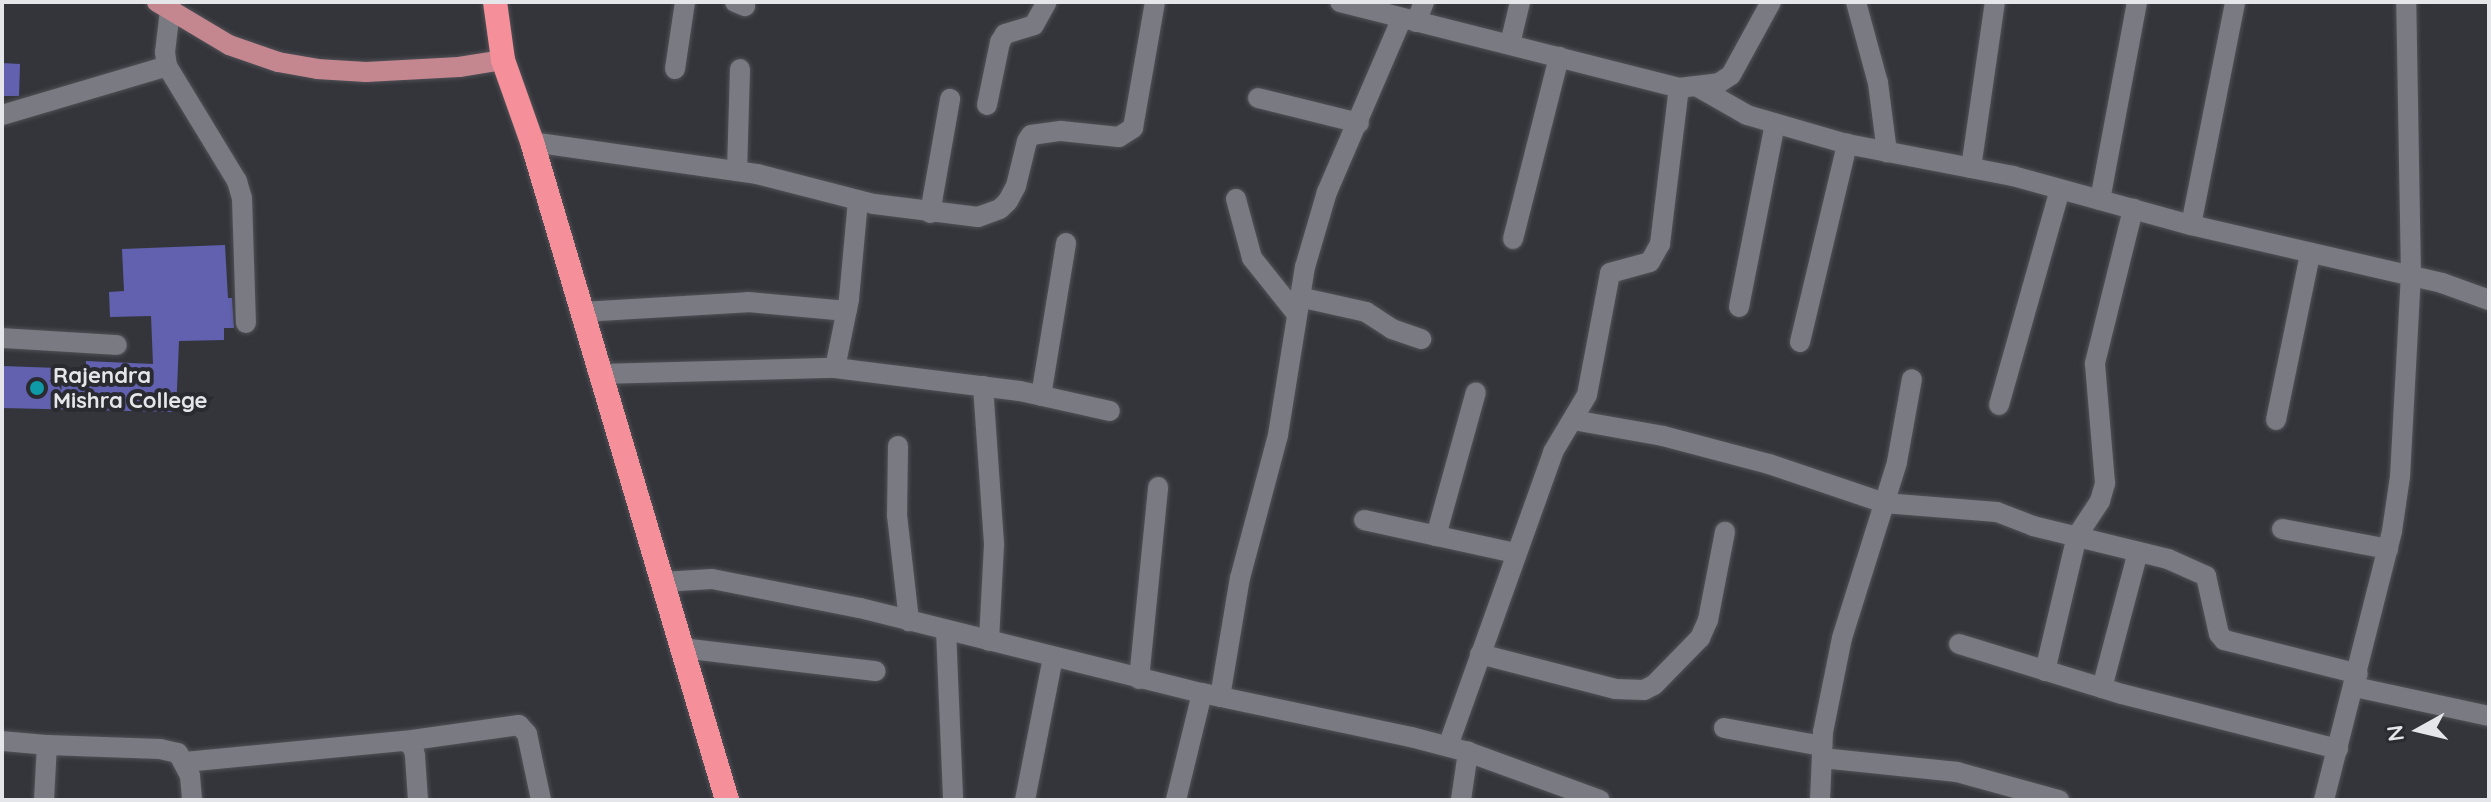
<!DOCTYPE html>
<style>
body{margin:0}
#map{position:relative;width:2491px;height:802px;overflow:hidden;background:#34353b;font-family:Quicksand,sans-serif}
div>[style]{position:absolute}
.building>*{inset:0;background:#6161af}
.roads{filter:drop-shadow(0 0 2px #505156) drop-shadow(0 0 2px #505156)}
.minor>*{height:20px;margin:-10px;padding:0 10px;transform-origin:10px;border-radius:10px;background:#7a7b82}
.major>*{height:20px;margin:-10px;padding:0 10px;transform-origin:10px;border-radius:10px;background:#c48790}
.highway>*{height:24px;margin:-12px;padding:0 12px;transform-origin:12px;border-radius:12px;background:#f58f99}
.dots>*{width:22px;height:22px;translate:-50% -50%;box-sizing:border-box;border:4px solid #2a2b30;border-radius:50%}
span{translate:-50% -50%;white-space:nowrap;text-align:center;line-height:1.15;-webkit-text-stroke:8px #2a2b30;paint-order:stroke}
.poi-label{font-size:22px;color:#e5e6ea;font-weight:700}
.left{translate:0 -50%;text-align:left}
.frame{position:absolute;inset:0;border:4px solid #e5e6ea;pointer-events:none}
.north{position:absolute;left:2379px;top:690px;width:80px;height:80px;-webkit-text-stroke:6px #2a2b30;paint-order:stroke;rotate:262deg;font-size:22px;font-weight:700;line-height:32px;text-align:center;color:#e5e6ea}
.north::after{content:'';display:block;margin:auto;width:28px;height:36px;background:#e5e6ea;clip-path:polygon(50% 0,100% 100%,50% 72%,0 100%)}
</style>
<div id="map">
<div class="building">
<i style="clip-path:polygon(2px 63px,20px 64px,19px 96px,2px 96px)"></i>
<i style="clip-path:polygon(225px 245px,228px 298px,232px 298px,234px 328px,224px 328px,224px 340px,179px 341px,176px 412px,2px 408px,2px 366px,86px 369px,86px 361px,153px 364px,151px 316px,110px 317px,109px 292px,124px 291px,122px 249px)"></i>
</div>
<div class="roads">
<div class="minor">
<i style="left:171px;top:2px;width:50px;rotate:96.8deg"></i>
<i style="left:165px;top:52px;width:14px;rotate:82deg"></i>
<i style="left:167px;top:66px;width:135px;rotate:58.7deg"></i>
<i style="left:237px;top:181px;width:18px;rotate:74deg"></i>
<i style="left:242px;top:198px;width:125px;rotate:88.2deg"></i>
<i style="left:735px;top:2px;width:11px;rotate:22deg"></i>
<i style="left:1340px;top:2px;width:350px;rotate:14.2deg"></i>
<i style="left:1679px;top:88px;width:40px;rotate:-7.1deg"></i>
<i style="left:1719px;top:83px;width:14px;rotate:-34deg"></i>
<i style="left:1731px;top:75px;width:83px;rotate:-61.3deg"></i>
<i style="left:1856px;top:2px;width:84px;rotate:74.8deg"></i>
<i style="left:1878px;top:83px;width:70px;rotate:82.6deg"></i>
<i style="left:1416px;top:22px;width:22px;rotate:-68deg"></i>
<i style="left:1510px;top:44px;width:43px;rotate:-76.6deg"></i>
<i style="left:675px;top:69px;width:68px;rotate:-81.5deg"></i>
<i style="left:1698px;top:87px;width:56px;rotate:29.7deg"></i>
<i style="left:1747px;top:115px;width:104px;rotate:16.2deg"></i>
<i style="left:1847px;top:144px;width:169px;rotate:10.9deg"></i>
<i style="left:2013px;top:176px;width:185px;rotate:15.4deg"></i>
<i style="left:2191px;top:225px;width:258px;rotate:13deg"></i>
<i style="left:2442px;top:283px;width:50px;rotate:19.9deg"></i>
<i style="left:1258px;top:98px;width:104px;rotate:13.9deg"></i>
<i style="left:987px;top:105px;width:64px;rotate:-78.3deg"></i>
<i style="left:1000px;top:42px;width:9px;rotate:-58deg"></i>
<i style="left:1005px;top:34px;width:30px;rotate:-17deg"></i>
<i style="left:1034px;top:25px;width:26px;rotate:-61deg"></i>
<i style="left:2px;top:115px;width:172px;rotate:-16.5deg"></i>
<i style="left:532px;top:142px;width:227px;rotate:8.1deg"></i>
<i style="left:757px;top:174px;width:121px;rotate:14.4deg"></i>
<i style="left:874px;top:204px;width:105px;rotate:7.1deg"></i>
<i style="left:978px;top:217px;width:23px;rotate:-20deg"></i>
<i style="left:1000px;top:209px;width:11px;rotate:-45deg"></i>
<i style="left:1008px;top:201px;width:17px;rotate:-62deg"></i>
<i style="left:1016px;top:186px;width:46px;rotate:-76.3deg"></i>
<i style="left:1027px;top:141px;width:7px;rotate:-56deg"></i>
<i style="left:1031px;top:135px;width:30px;rotate:-8deg"></i>
<i style="left:1061px;top:131px;width:58px;rotate:5.9deg"></i>
<i style="left:1119px;top:137px;width:17px;rotate:-33deg"></i>
<i style="left:1133px;top:128px;width:128px;rotate:-80.1deg"></i>
<i style="left:1971px;top:168px;width:168px;rotate:-81.8deg"></i>
<i style="left:737px;top:171px;width:102px;rotate:-88.3deg"></i>
<i style="left:1236px;top:199px;width:61px;rotate:74.8deg"></i>
<i style="left:1252px;top:258px;width:70px;rotate:51.3deg"></i>
<i style="left:2100px;top:200px;width:201px;rotate:-79.4deg"></i>
<i style="left:930px;top:213px;width:116px;rotate:-80deg"></i>
<i style="left:2191px;top:225px;width:227px;rotate:-78.8deg"></i>
<i style="left:1513px;top:239px;width:188px;rotate:-75.8deg"></i>
<i style="left:1299px;top:297px;width:69px;rotate:12.6deg"></i>
<i style="left:1366px;top:312px;width:31px;rotate:33deg"></i>
<i style="left:1392px;top:329px;width:31px;rotate:19deg"></i>
<i style="left:1739px;top:307px;width:187px;rotate:-78.9deg"></i>
<i style="left:582px;top:312px;width:166px;rotate:-3.4deg"></i>
<i style="left:748px;top:302px;width:99px;rotate:5.2deg"></i>
<i style="left:2px;top:338px;width:115px;rotate:3.5deg"></i>
<i style="left:1800px;top:342px;width:204px;rotate:-76.6deg"></i>
<i style="left:835px;top:368px;width:70px;rotate:-78.5deg"></i>
<i style="left:849px;top:299px;width:99px;rotate:-84.8deg"></i>
<i style="left:600px;top:374px;width:235px;rotate:-1.5deg"></i>
<i style="left:835px;top:368px;width:186px;rotate:7.1deg"></i>
<i style="left:1020px;top:391px;width:92px;rotate:12.5deg"></i>
<i style="left:983px;top:386px;width:159px;rotate:86deg"></i>
<i style="left:994px;top:545px;width:96px;rotate:93deg"></i>
<i style="left:1041px;top:396px;width:155px;rotate:-80.7deg"></i>
<i style="left:1999px;top:405px;width:223px;rotate:-74.2deg"></i>
<i style="left:1573px;top:420px;width:91px;rotate:10.1deg"></i>
<i style="left:1663px;top:436px;width:110px;rotate:14.8deg"></i>
<i style="left:1769px;top:464px;width:121px;rotate:18.7deg"></i>
<i style="left:1884px;top:503px;width:113px;rotate:4.6deg"></i>
<i style="left:1997px;top:512px;width:39px;rotate:21deg"></i>
<i style="left:2033px;top:526px;width:139px;rotate:13.7deg"></i>
<i style="left:2168px;top:559px;width:42px;rotate:24.1deg"></i>
<i style="left:2206px;top:576px;width:59px;rotate:77.4deg"></i>
<i style="left:2219px;top:634px;width:8px;rotate:50deg"></i>
<i style="left:2224px;top:640px;width:138px;rotate:14.2deg"></i>
<i style="left:2276px;top:420px;width:169px;rotate:-78.4deg"></i>
<i style="left:898px;top:446px;width:69px;rotate:90.8deg"></i>
<i style="left:897px;top:515px;width:107px;rotate:83.5deg"></i>
<i style="left:1364px;top:520px;width:155px;rotate:12.3deg"></i>
<i style="left:2282px;top:529px;width:108px;rotate:10.7deg"></i>
<i style="left:1436px;top:536px;width:149px;rotate:-74.5deg"></i>
<i style="left:662px;top:582px;width:50px;rotate:-3.4deg"></i>
<i style="left:712px;top:579px;width:151px;rotate:11.1deg"></i>
<i style="left:860px;top:608px;width:352px;rotate:14deg"></i>
<i style="left:1202px;top:693px;width:214px;rotate:11.9deg"></i>
<i style="left:1411px;top:737px;width:59px;rotate:14.7deg"></i>
<i style="left:1468px;top:752px;width:140px;rotate:20deg"></i>
<i style="left:946px;top:630px;width:170px;rotate:87.6deg"></i>
<i style="left:1959px;top:644px;width:170px;rotate:17.1deg"></i>
<i style="left:2122px;top:694px;width:223px;rotate:14.3deg"></i>
<i style="left:682px;top:648px;width:195px;rotate:6.8deg"></i>
<i style="left:1480px;top:654px;width:139px;rotate:14.5deg"></i>
<i style="left:1615px;top:689px;width:29px;rotate:2deg"></i>
<i style="left:1644px;top:690px;width:11px;rotate:-27deg"></i>
<i style="left:1654px;top:685px;width:66px;rotate:-45.6deg"></i>
<i style="left:1700px;top:638px;width:20px;rotate:-66deg"></i>
<i style="left:1708px;top:620px;width:90px;rotate:-79.1deg"></i>
<i style="left:2045px;top:671px;width:139px;rotate:-76.7deg"></i>
<i style="left:2077px;top:536px;width:42px;rotate:-56.7deg"></i>
<i style="left:2100px;top:501px;width:19px;rotate:-74deg"></i>
<i style="left:2105px;top:483px;width:120px;rotate:-94.8deg"></i>
<i style="left:2095px;top:363px;width:159px;rotate:-76.1deg"></i>
<i style="left:1139px;top:679px;width:193px;rotate:-84.3deg"></i>
<i style="left:2355px;top:687px;width:137px;rotate:12.2deg"></i>
<i style="left:2102px;top:688px;width:141px;rotate:-75.2deg"></i>
<i style="left:1220px;top:697px;width:121px;rotate:-80.5deg"></i>
<i style="left:1240px;top:578px;width:148px;rotate:-75.1deg"></i>
<i style="left:1278px;top:435px;width:170px;rotate:-80.9deg"></i>
<i style="left:1305px;top:267px;width:78px;rotate:-73.7deg"></i>
<i style="left:1327px;top:192px;width:189px;rotate:-66.7deg"></i>
<i style="left:1724px;top:728px;width:100px;rotate:10.4deg"></i>
<i style="left:2px;top:741px;width:45px;rotate:5.1deg"></i>
<i style="left:405px;top:741px;width:115px;rotate:-8deg"></i>
<i style="left:519px;top:725px;width:12px;rotate:48deg"></i>
<i style="left:527px;top:734px;width:67px;rotate:78deg"></i>
<i style="left:1448px;top:746px;width:312px;rotate:-70.3deg"></i>
<i style="left:1553px;top:452px;width:66px;rotate:-59.2deg"></i>
<i style="left:1587px;top:395px;width:124px;rotate:-79.3deg"></i>
<i style="left:1610px;top:273px;width:41px;rotate:-15.4deg"></i>
<i style="left:1650px;top:262px;width:21px;rotate:-61deg"></i>
<i style="left:1660px;top:244px;width:157px;rotate:-83.1deg"></i>
<i style="left:1822px;top:758px;width:136px;rotate:5.9deg"></i>
<i style="left:1957px;top:772px;width:106px;rotate:15.4deg"></i>
<i style="left:185px;top:762px;width:221px;rotate:-5.5deg"></i>
<i style="left:405px;top:741px;width:10px;rotate:37deg"></i>
<i style="left:413px;top:747px;width:9px;rotate:77deg"></i>
<i style="left:415px;top:756px;width:44px;rotate:86.1deg"></i>
<i style="left:44px;top:800px;width:55px;rotate:-86.9deg"></i>
<i style="left:47px;top:745px;width:113px;rotate:2deg"></i>
<i style="left:160px;top:749px;width:18px;rotate:13deg"></i>
<i style="left:178px;top:753px;width:26px;rotate:62deg"></i>
<i style="left:190px;top:776px;width:24px;rotate:85deg"></i>
<i style="left:1025px;top:800px;width:146px;rotate:-78.9deg"></i>
<i style="left:1176px;top:800px;width:110px;rotate:-76.3deg"></i>
<i style="left:1461px;top:800px;width:49px;rotate:-81.7deg"></i>
<i style="left:1820px;top:800px;width:68px;rotate:-87.5deg"></i>
<i style="left:1823px;top:732px;width:96px;rotate:-78.6deg"></i>
<i style="left:1842px;top:638px;width:184px;rotate:-72.6deg"></i>
<i style="left:1897px;top:462px;width:84px;rotate:-79.8deg"></i>
<i style="left:2324px;top:800px;width:277px;rotate:-75.8deg"></i>
<i style="left:2392px;top:531px;width:55px;rotate:-81.6deg"></i>
<i style="left:2400px;top:477px;width:201px;rotate:-86.9deg"></i>
<i style="left:2411px;top:276px;width:274px;rotate:-91deg"></i>
</div>
<div class="major">
<i style="left:157px;top:2px;width:84px;rotate:30.8deg"></i>
<i style="left:229px;top:45px;width:52px;rotate:19.1deg"></i>
<i style="left:278px;top:62px;width:40px;rotate:10deg"></i>
<i style="left:317px;top:69px;width:49px;rotate:3.5deg"></i>
<i style="left:366px;top:72px;width:93px;rotate:-3.1deg"></i>
<i style="left:459px;top:67px;width:45px;rotate:-9deg"></i>
</div>
<div class="highway">
<i style="left:495px;top:2px;width:59px;rotate:82.1deg"></i>
<i style="left:503px;top:60px;width:87px;rotate:70.5deg"></i>
<i style="left:532px;top:142px;width:686px;rotate:73.49deg"></i>
</div>
</div>
<div class="dots">
<i style="left:37px;top:388px;background:#0f9aa8"></i>
</div>
<div class="poi-label">
<span class="left" style="left:53px;top:388px">Rajendra<br>Mishra College</span>
</div>
<div class="frame"></div>
<div class="north">N</div>
</div>
